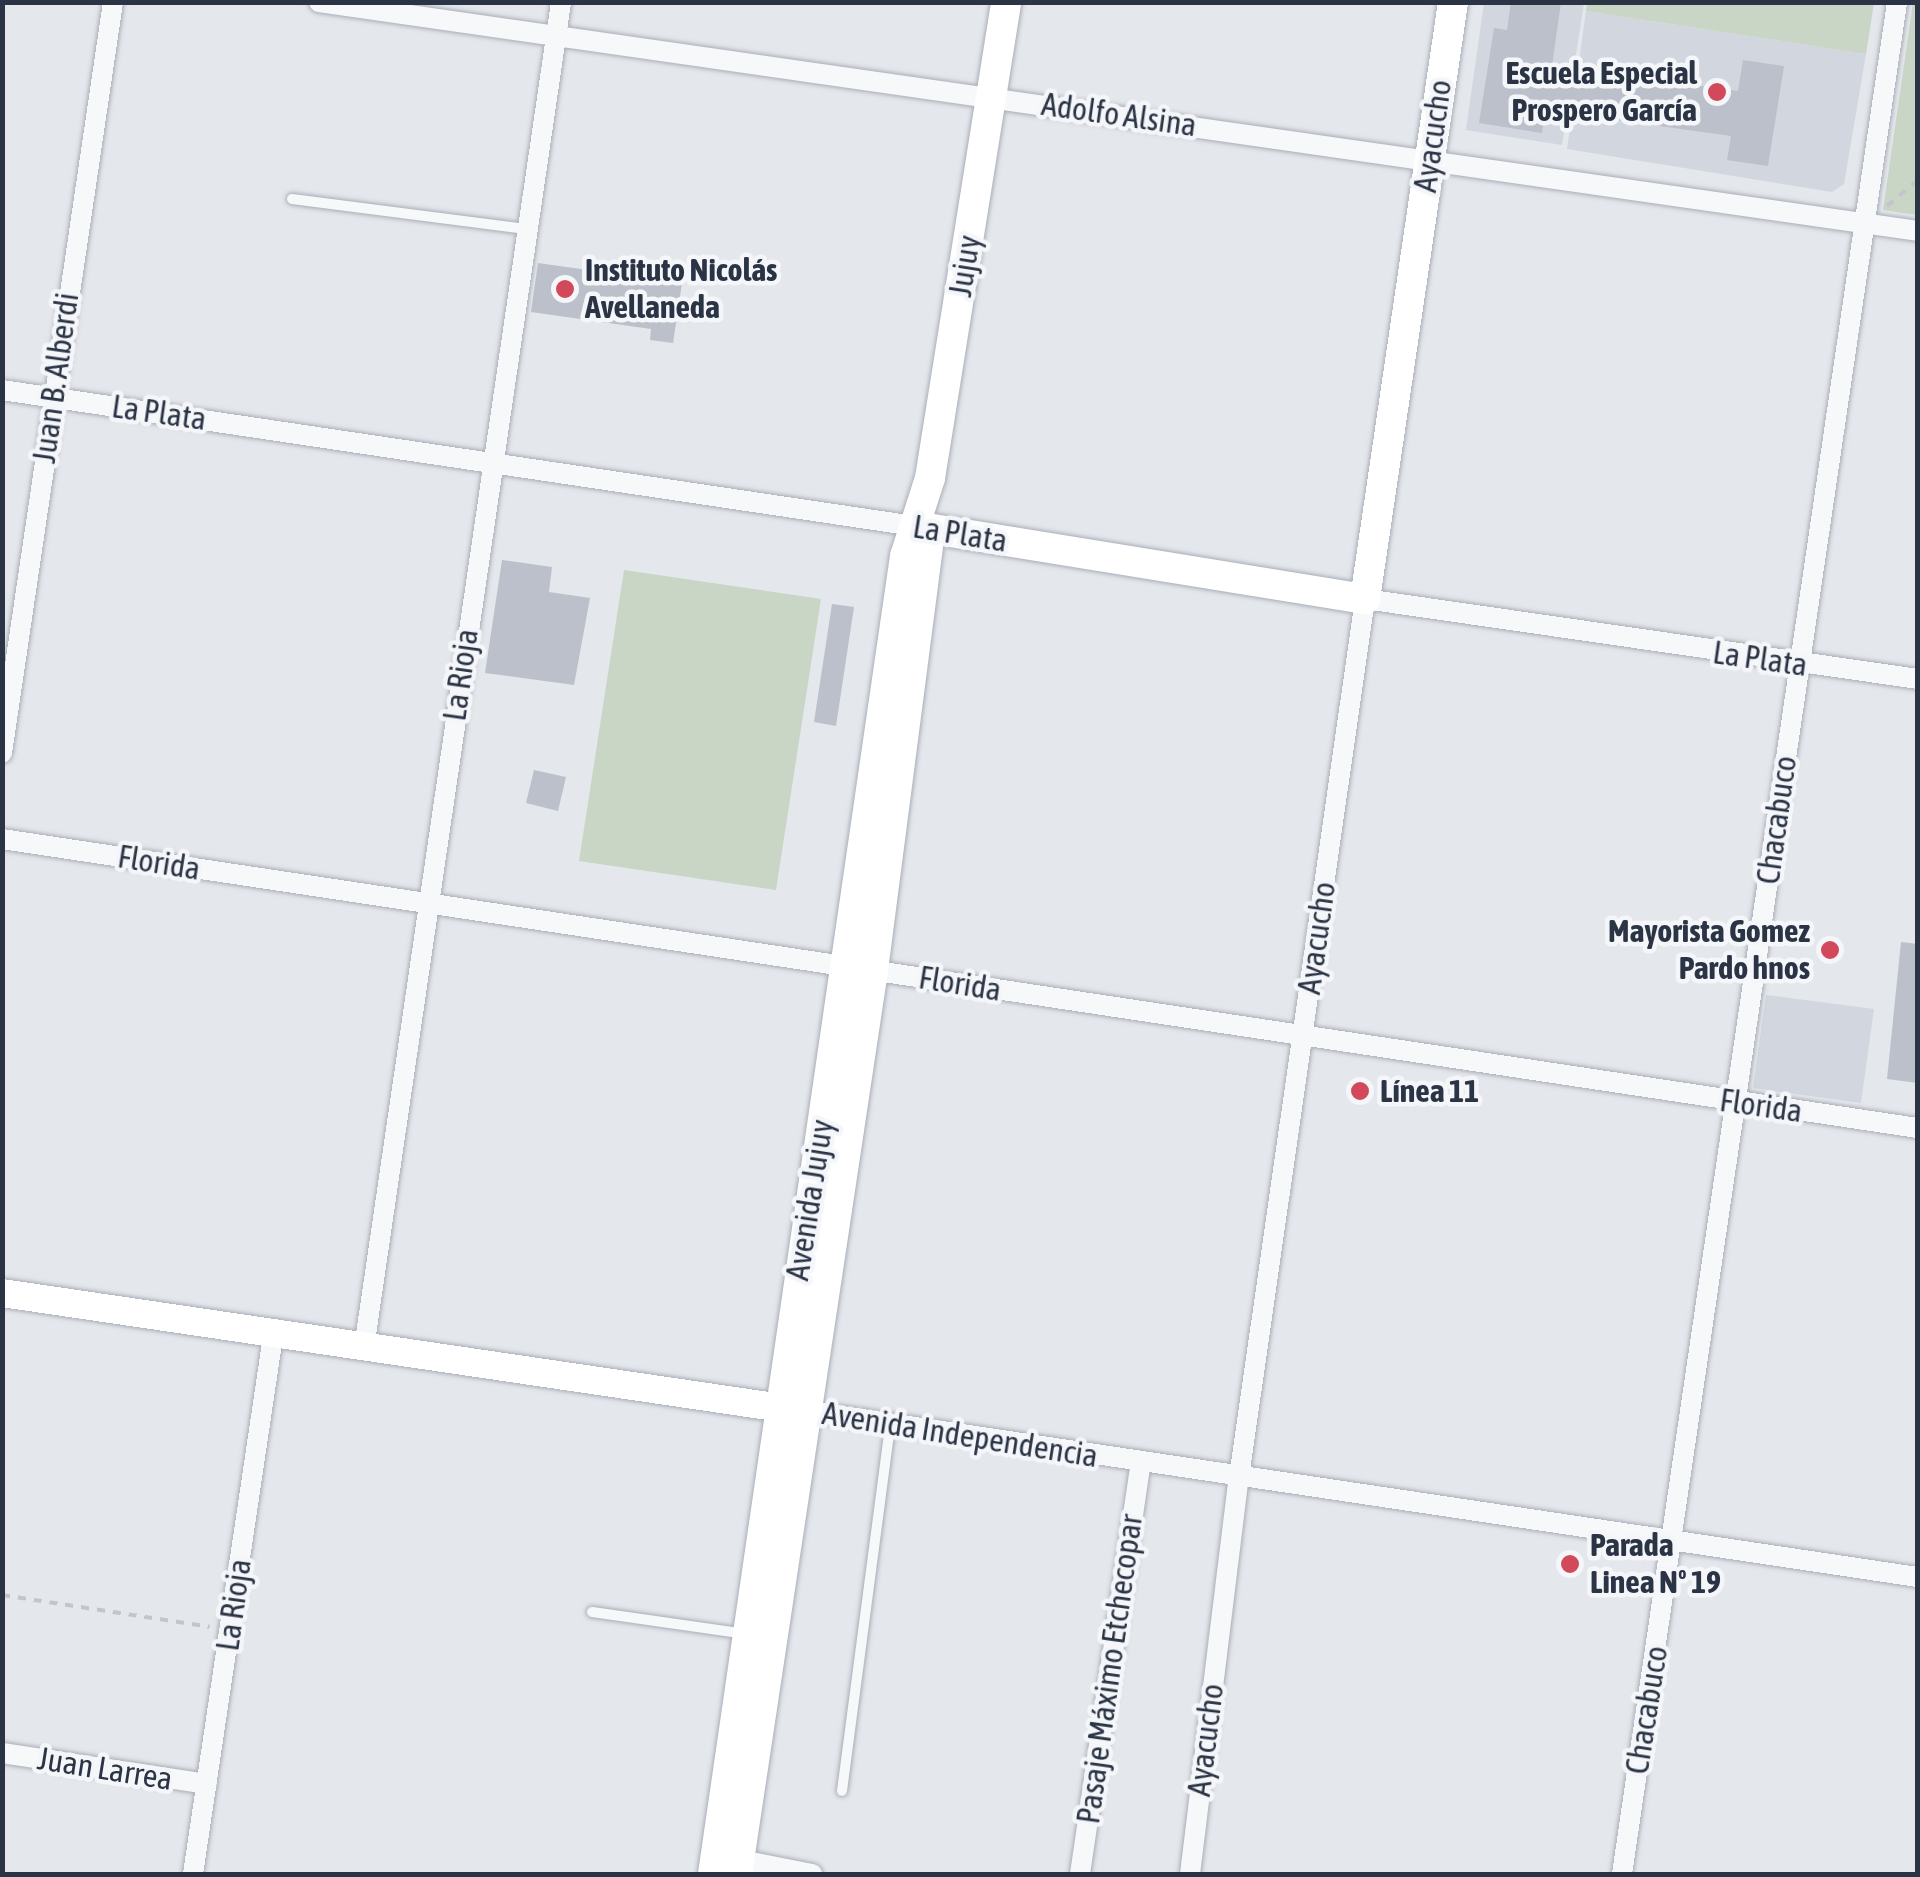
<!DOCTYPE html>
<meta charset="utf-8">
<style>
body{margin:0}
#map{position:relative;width:1920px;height:1877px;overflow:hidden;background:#e4e7ec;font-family:"Asap Condensed",sans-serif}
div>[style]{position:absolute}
.built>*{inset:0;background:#d2d6de}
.green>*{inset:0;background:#c9d6c5}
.building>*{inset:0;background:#bbc0ca}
.path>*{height:4px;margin-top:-2px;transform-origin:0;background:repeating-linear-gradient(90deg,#c2c5cb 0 8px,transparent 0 16px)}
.roads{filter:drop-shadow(0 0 2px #a9aeb7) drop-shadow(0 0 2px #a9aeb7)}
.lane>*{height:10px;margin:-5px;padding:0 5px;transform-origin:5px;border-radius:5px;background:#f7f8fa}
.street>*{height:20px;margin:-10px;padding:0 10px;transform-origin:10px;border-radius:10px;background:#f7f8fa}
.secondary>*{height:28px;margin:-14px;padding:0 14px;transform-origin:14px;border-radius:14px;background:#fff}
.primary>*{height:30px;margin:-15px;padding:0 15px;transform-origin:15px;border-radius:15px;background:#fff}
.dots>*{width:28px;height:28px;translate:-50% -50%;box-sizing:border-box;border:5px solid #f4f6f9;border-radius:50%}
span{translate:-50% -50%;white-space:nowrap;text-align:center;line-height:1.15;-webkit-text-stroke:9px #f4f6f9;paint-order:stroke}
.poi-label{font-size:32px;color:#2b3445;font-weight:700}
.right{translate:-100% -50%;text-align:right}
.left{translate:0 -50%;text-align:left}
.street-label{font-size:32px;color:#2b3445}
.frame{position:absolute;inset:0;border:5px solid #2b3445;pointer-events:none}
</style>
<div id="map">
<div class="built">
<i style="clip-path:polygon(1484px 3px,1584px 3px,1562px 145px,1466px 130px)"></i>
<i style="clip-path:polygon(1586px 11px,1866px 54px,1844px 184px,1832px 192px,1567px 149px)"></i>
<i style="clip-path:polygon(1766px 995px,1874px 1009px,1861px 1103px,1753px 1088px)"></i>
</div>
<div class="green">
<i style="clip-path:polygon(1587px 3px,1587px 2px,1874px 3px,1866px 54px,1586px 11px)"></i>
<i style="clip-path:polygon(1913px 3px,1918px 3px,1917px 215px,1883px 210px)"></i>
<i style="clip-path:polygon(624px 570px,821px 599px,776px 890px,579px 861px)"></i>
</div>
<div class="building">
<i style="clip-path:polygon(1511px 2px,1561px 2px,1552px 66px,1738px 91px,1743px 60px,1784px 66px,1768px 166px,1727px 160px,1731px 136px,1545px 110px,1542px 133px,1479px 123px,1494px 28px,1507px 30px)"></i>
<i style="clip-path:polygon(538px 263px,682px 283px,673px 343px,650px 340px,651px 329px,531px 312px)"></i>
<i style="clip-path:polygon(502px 560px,552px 567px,549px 592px,590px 598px,574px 685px,485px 673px)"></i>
<i style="clip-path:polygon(832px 604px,854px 607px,836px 726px,814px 722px)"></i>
<i style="clip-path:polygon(534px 770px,566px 777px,558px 811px,526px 803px)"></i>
<i style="clip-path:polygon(1901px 942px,1918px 944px,1918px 1083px,1887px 1079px)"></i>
</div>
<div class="path">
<i style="left:1887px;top:206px;width:40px;rotate:-40deg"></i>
<i style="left:2px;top:1595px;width:210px;rotate:8.7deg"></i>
</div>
<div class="roads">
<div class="lane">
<i style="left:292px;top:199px;width:236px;rotate:7.3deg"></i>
<i style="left:592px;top:1612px;width:156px;rotate:8.1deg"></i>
<i style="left:842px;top:1791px;width:370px;rotate:-82.5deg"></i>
</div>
<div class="street">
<i style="left:319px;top:2px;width:1615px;rotate:8.15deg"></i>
<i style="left:2px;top:390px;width:922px;rotate:8.48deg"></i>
<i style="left:2px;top:753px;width:759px;rotate:-81.59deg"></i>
<i style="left:2px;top:839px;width:1938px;rotate:8.58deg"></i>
<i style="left:364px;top:1348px;width:1360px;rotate:-81.67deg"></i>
<i style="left:808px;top:1411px;width:1122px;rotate:8.51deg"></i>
<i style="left:2px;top:1753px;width:207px;rotate:8.6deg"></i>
<i style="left:731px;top:1858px;width:83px;rotate:11.2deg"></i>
<i style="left:193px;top:1874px;width:544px;rotate:-81.54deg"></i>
<i style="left:1080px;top:1874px;width:416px;rotate:-81.6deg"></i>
<i style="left:1190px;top:1874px;width:400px;rotate:-83deg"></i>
<i style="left:1239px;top:1477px;width:887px;rotate:-81.83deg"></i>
<i style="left:1365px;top:599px;width:559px;rotate:8.23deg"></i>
<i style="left:1622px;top:1874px;width:1892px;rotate:-81.64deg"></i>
</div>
<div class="secondary">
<i style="left:2px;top:1293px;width:809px;rotate:8.39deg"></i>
</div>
<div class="primary">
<i style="left:914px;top:526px;width:457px;rotate:9.2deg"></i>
<i style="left:1365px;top:599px;width:603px;rotate:-81.61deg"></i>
<i style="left:713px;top:1874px;width:1332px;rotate:-81.71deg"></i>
<i style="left:905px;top:556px;width:82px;rotate:-72.2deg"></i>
<i style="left:930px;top:478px;width:482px;rotate:-80.9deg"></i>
<i style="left:737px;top:1874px;width:914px;rotate:-81.44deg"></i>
<i style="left:873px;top:970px;width:445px;rotate:-82.6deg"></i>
</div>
</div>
<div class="dots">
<i style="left:1717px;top:92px;background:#d1495b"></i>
<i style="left:565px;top:289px;background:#d1495b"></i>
<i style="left:1830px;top:950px;background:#d1495b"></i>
<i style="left:1360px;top:1091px;background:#d1495b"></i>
<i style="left:1570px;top:1564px;background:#d1495b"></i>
</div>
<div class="poi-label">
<span class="right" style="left:1697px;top:92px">Escuela Especial<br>Prospero García</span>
<span class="left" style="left:585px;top:289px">Instituto Nicolás<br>Avellaneda</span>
<span class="right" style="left:1810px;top:950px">Mayorista Gomez<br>Pardo hnos</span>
<span class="left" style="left:1380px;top:1091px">Línea 11</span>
<span class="left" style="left:1590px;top:1564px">Parada<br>Linea Nº 19</span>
</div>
<div class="street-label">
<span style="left:1119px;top:115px;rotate:8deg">Adolfo Alsina</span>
<span style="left:1433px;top:136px;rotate:-82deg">Ayacucho</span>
<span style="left:965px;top:266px;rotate:-81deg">Jujuy</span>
<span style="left:56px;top:378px;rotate:-82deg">Juan B. Alberdi</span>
<span style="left:159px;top:413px;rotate:8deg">La Plata</span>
<span style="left:960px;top:534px;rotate:9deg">La Plata</span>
<span style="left:1760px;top:659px;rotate:8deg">La Plata</span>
<span style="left:461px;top:675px;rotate:-82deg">La Rioja</span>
<span style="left:1777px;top:820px;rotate:-82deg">Chacabuco</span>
<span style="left:159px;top:863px;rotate:9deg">Florida</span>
<span style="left:1317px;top:938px;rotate:-82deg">Ayacucho</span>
<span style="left:960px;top:984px;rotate:9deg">Florida</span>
<span style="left:1761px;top:1106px;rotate:8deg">Florida</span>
<span style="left:810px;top:1200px;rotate:-81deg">Avenida Jujuy</span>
<span style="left:960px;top:1435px;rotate:9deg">Avenida Independencia</span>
<span style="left:234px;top:1605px;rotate:-82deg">La Rioja</span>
<span style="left:1110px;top:1669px;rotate:-82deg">Pasaje Máximo Etchecopar</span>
<span style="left:1647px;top:1710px;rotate:-81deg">Chacabuco</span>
<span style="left:1206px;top:1740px;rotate:-83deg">Ayacucho</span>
<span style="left:105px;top:1769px;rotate:9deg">Juan Larrea</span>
</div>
<div class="frame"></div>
</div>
